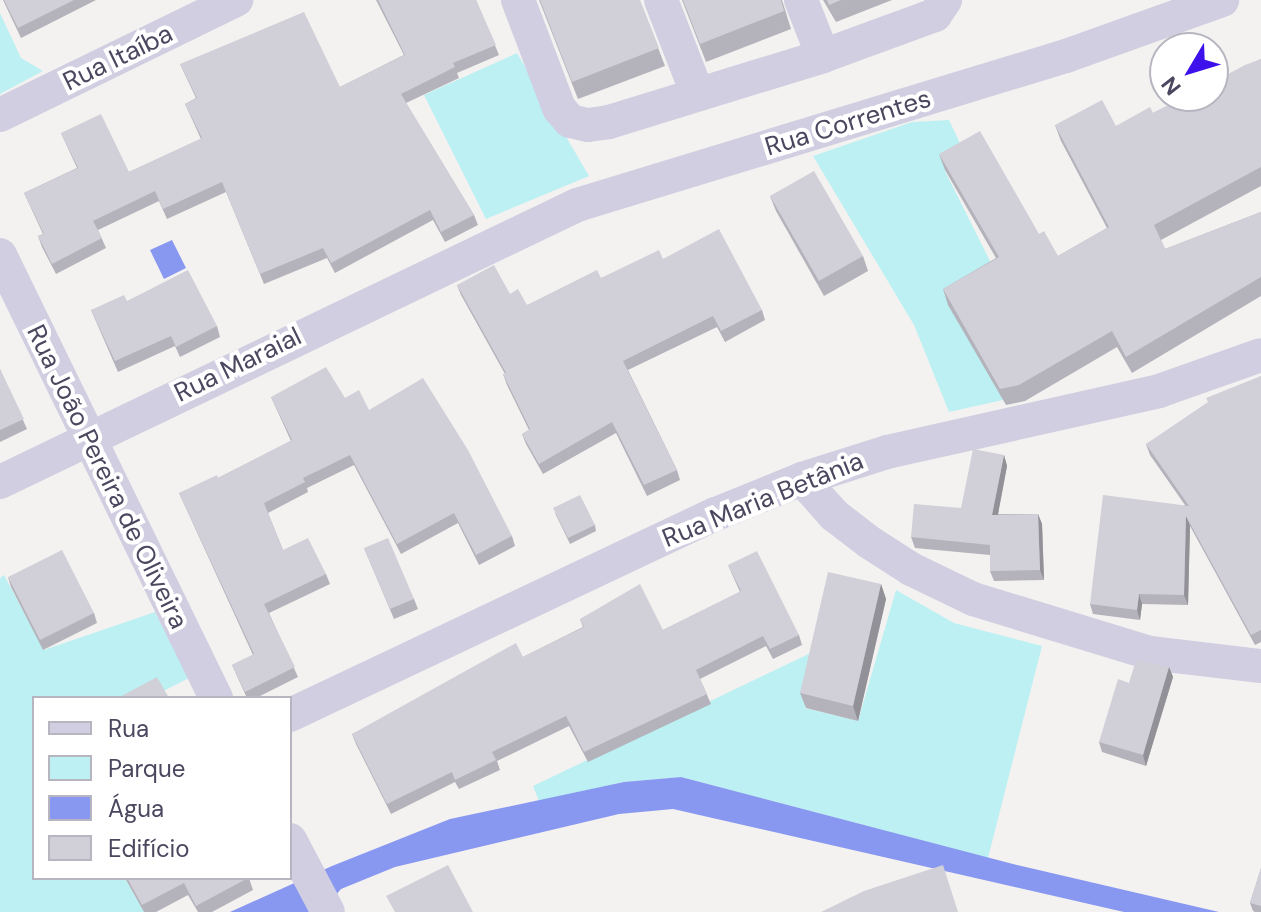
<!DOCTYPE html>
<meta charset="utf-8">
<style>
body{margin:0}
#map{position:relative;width:1261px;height:912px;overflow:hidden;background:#f3f2f0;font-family:"DM Sans",sans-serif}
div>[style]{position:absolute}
.green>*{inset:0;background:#bdf0f2}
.water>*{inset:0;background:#8898f0}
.street>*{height:34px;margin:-17px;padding:0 17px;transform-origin:17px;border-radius:17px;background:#d0cee0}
.wall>*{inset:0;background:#b4b2ba}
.shaded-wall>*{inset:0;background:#929197}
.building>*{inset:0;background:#d1cfd8}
span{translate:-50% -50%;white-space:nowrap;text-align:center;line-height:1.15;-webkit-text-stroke:8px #fff;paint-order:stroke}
.street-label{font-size:26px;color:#4a475f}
.legend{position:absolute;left:32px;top:696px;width:260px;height:184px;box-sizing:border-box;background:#fff;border:2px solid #b7b5bf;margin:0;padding:10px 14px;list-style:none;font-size:24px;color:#4a475f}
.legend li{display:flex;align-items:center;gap:16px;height:40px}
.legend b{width:40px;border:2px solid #b7b5bf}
.north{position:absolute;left:1149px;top:32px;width:80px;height:80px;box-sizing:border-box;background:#fff;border:2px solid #b7b5bf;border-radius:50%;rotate:232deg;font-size:22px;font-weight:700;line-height:32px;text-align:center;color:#4a475f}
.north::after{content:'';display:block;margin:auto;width:28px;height:36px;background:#3e11ec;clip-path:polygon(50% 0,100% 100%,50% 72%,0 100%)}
</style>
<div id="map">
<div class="green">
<i style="clip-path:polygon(0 13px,21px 58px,43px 71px,0 94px)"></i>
<i style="clip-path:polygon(517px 53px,589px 176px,486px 219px,424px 95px)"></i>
<i style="clip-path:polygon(949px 120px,967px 158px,945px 171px,998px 277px,1003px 400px,949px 412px,914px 325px,813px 156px,912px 122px)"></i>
<i style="clip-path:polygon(4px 575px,44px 650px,155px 612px,189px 678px,150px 698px,34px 698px,34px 878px,125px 878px,144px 912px,0 912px,0 578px)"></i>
<i style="clip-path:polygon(896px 590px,954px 623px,1042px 646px,988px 858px,681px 777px,624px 782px,539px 801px,533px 786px,819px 649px,805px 708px,858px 721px)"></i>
</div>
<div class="water">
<i style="clip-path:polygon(172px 240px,186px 268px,164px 279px,150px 250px)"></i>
<i style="clip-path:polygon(681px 777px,1013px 864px,1219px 912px,1124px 912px,673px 809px,619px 814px,395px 867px,341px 889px,326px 907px,315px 912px,230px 912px,332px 866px,450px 819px,624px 782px)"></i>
</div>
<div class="street">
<i style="left:518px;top:0;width:116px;rotate:69.2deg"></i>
<i style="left:559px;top:108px;width:17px;rotate:50deg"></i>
<i style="left:570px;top:121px;width:18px;rotate:13deg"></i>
<i style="left:588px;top:125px;width:21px;rotate:-8deg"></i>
<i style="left:609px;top:122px;width:224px;rotate:-17.1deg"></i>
<i style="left:823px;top:56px;width:119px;rotate:-20.1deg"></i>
<i style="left:935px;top:15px;width:18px;rotate:-56deg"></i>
<i style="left:661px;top:0;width:100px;rotate:68.8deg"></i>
<i style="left:801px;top:0;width:60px;rotate:68.6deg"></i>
<i style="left:0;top:115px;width:263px;rotate:-26deg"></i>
<i style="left:0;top:255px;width:493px;rotate:64deg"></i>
<i style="left:802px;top:479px;width:48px;rotate:48.4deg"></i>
<i style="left:834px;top:515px;width:44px;rotate:37.6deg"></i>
<i style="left:869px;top:542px;width:50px;rotate:32.7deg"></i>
<i style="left:911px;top:569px;width:69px;rotate:25.8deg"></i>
<i style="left:973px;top:599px;width:185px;rotate:17deg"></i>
<i style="left:1150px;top:653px;width:112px;rotate:6.7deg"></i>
<i style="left:0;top:482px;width:640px;rotate:-25.64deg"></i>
<i style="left:577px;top:205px;width:511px;rotate:-16.95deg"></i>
<i style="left:1066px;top:56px;width:166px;rotate:-19.7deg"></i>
<i style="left:290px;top:715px;width:471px;rotate:-25.3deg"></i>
<i style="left:716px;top:514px;width:93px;rotate:-22.1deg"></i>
<i style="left:802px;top:479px;width:89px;rotate:-17.6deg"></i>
<i style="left:887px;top:452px;width:279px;rotate:-12.6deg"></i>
<i style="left:1159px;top:391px;width:108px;rotate:-19.4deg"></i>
<i style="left:290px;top:840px;width:81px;rotate:62.2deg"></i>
</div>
<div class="wall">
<i style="clip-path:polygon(3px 0,96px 0,21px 38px)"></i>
<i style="clip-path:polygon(376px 0,476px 0,499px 55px,457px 73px,459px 78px,406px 103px,474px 215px,478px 225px,445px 242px,433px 220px,335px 273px,327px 258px,264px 284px,226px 192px,167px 219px,159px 201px,98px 230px,106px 248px,56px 274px,42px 247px,38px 236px,43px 234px,24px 193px,77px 168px,61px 133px,129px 172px,201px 139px,185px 104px,196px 98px,180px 64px,340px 87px,404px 55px)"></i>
<i style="clip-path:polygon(539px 0,642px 6px,665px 66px,578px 99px)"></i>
<i style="clip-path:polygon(682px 0,782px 0,791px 29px,706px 62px)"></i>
<i style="clip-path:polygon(823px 0,892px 0,836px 22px)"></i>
<i style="clip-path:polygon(1261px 59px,1261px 186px,1161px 240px,1165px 249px,1261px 212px,1261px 296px,1132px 373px,1117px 347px,1025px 401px,1006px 405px,948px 305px,943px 289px,996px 258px,945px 170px,939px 154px,1039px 234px,1058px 256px,1107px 228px,1061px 141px,1055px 125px,1116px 126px,1153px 113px)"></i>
<i style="clip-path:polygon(770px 196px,863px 256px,868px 271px,824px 296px,776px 211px)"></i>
<i style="clip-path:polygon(663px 259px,762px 310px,765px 320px,725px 342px,717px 327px,628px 370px,677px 470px,680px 480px,647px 496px,616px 433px,543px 474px,526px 444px,522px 434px,529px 430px,507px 385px,503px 374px,505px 374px,461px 295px,457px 285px,510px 294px,527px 305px,601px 278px)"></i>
<i style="clip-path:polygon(127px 301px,217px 326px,220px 337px,180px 357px,175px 346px,118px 372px,91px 310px)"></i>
<i style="clip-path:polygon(0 369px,27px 429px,0 442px)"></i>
<i style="clip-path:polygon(1261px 376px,1261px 642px,1255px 645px,1190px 526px,1188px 605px,1142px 604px,1140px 620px,1093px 614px,1090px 604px,1185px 505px,1150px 455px,1146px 444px)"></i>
<i style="clip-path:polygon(271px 397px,345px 398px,369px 410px,512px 536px,515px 546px,479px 565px,458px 523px,401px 554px,354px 465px,307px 488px,308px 492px,268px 513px,283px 550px,326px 574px,330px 584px,269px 613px,298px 677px,256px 698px,247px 698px,232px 665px,253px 655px,179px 493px,218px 478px,291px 441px)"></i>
<i style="clip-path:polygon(1004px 455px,1007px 466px,998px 514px,1038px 514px,1042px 524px,1044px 580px,994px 581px,990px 571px,990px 555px,915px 548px,911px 537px,961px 508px)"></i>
<i style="clip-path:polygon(555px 513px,595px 525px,596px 531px,570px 544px)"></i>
<i style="clip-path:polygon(364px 548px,414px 599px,418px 609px,394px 619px)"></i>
<i style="clip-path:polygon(728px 565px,799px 635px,802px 645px,773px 659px,766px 646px,700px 679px,711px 704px,588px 762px,569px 726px,497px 761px,500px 770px,459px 789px,455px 782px,391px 814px,356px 744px,352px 734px,523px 657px,583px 627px,580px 619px,663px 630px,740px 592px)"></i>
<i style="clip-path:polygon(8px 577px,94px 613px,97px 623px,43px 650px,11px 587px)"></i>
<i style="clip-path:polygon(881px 584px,886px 599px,858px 721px,806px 708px,800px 693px)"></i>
<i style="clip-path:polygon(1169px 667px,1173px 677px,1146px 766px,1102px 752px,1099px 742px,1129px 683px)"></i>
<i style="clip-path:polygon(1261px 868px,1261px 912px,1255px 912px,1253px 911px,1250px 903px)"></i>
<i style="clip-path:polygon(125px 878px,249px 878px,253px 890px,212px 912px,198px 912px,188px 895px,156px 912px,144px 912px)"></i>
</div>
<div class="shaded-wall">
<i style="clip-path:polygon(1004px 455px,1007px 466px,996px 525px,992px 515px)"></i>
<i style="clip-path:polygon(1038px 514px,1042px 524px,1044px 580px,1040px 570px)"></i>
<i style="clip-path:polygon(1186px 516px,1190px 526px,1188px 605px,1184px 595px)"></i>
<i style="clip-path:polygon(881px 584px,886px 599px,858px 721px,853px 706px)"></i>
<i style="clip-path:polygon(1139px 594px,1142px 604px,1140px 620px,1137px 610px)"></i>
<i style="clip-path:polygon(1169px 667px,1173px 677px,1146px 766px,1143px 755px)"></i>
</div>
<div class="building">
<i style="clip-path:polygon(4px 0,74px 0,18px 28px)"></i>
<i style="clip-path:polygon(378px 0,476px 0,496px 45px,453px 63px,455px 67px,401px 94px,474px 215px,441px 232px,430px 210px,331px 263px,323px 248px,260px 274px,222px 182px,163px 209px,155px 191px,93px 221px,102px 238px,52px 264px,38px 236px,44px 234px,24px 193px,78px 168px,61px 133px,101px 114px,129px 172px,202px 138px,185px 104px,197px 98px,180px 64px,304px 12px,340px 87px,405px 55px)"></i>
<i style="clip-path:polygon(540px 0,640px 0,659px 48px,572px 82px)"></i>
<i style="clip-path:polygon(683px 0,781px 0,784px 11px,700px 44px)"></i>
<i style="clip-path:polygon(827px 0,841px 0,829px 5px)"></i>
<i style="clip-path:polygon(1261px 59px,1261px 167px,1154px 225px,1165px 249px,1261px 212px,1261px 277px,1126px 357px,1112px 331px,1019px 385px,1000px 389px,943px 289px,999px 257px,939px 154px,980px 131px,1039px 234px,1044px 231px,1058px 256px,1109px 227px,1055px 125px,1102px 100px,1116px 126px,1150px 107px,1153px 113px,1186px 96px,1213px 96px,1213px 82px,1245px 65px)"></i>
<i style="clip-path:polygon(814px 171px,863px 256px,819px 281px,770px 196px)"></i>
<i style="clip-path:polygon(719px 229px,762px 310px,721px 331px,713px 316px,623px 361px,677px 470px,644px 485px,612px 422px,539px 464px,522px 434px,530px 429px,503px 374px,506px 373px,457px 285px,494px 265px,510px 294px,518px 289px,527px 305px,597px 270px,601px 278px,659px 250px,663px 259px)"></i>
<i style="clip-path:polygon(188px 270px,217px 326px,176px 347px,171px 336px,115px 361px,91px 310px,124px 295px,127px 301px)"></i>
<i style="clip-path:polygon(326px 367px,345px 398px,359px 390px,369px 410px,423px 378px,468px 450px,512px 536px,476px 555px,454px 513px,397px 544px,350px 455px,303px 478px,305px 482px,264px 503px,283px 550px,308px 538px,326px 574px,264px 604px,295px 667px,245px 692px,232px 665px,254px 654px,179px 493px,217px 475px,218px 478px,292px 440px,271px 397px)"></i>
<i style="clip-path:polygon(0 369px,24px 419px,0 430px)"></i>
<i style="clip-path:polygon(1261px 376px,1261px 630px,1251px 635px,1186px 516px,1184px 595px,1139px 594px,1137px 610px,1090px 604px,1103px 495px,1189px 506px,1146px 444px,1208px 402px,1206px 398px)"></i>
<i style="clip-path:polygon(973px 449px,1004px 455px,992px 515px,1038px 514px,1040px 570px,990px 571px,990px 545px,911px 537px,914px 504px,961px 508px)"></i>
<i style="clip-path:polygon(580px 495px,595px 525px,568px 538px,553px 508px)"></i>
<i style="clip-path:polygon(388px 538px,414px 599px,390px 609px,364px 548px)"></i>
<i style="clip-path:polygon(62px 550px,94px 613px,40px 640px,8px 577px)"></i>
<i style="clip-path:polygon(757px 551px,799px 635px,770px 649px,763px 636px,696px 670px,707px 694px,584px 752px,566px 716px,492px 752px,496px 760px,455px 780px,452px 772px,387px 804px,352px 734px,516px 643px,523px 657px,584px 627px,580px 619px,640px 584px,663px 630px,741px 591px,728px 565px)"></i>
<i style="clip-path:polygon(828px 572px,881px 584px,853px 706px,800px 693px)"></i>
<i style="clip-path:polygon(1136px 660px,1169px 667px,1143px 755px,1099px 742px,1118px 679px,1129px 683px)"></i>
<i style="clip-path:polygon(157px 677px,169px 698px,118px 698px)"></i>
<i style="clip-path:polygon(448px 865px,473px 912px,395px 912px,386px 896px)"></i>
<i style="clip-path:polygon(943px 865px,958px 912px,821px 912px,864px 891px)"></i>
<i style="clip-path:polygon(1261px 868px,1261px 906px,1250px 903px)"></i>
<i style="clip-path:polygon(127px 878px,248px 878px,196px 906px,184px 883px,142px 905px)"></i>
</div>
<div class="street-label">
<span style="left:118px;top:58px;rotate:-26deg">Rua Itaíba</span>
<span style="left:848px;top:123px;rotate:-17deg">Rua Correntes</span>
<span style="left:238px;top:365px;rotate:-26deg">Rua Maraial</span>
<span style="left:107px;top:477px;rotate:64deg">Rua João Pereira de Oliveira</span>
<span style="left:763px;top:500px;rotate:-22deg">Rua Maria Betânia</span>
</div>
<ul class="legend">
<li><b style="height:10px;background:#d0cee0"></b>Rua</li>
<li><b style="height:22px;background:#bdf0f2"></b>Parque</li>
<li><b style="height:22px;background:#8898f0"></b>Água</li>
<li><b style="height:22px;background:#d1cfd8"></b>Edifício</li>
</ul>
<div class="north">N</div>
</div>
